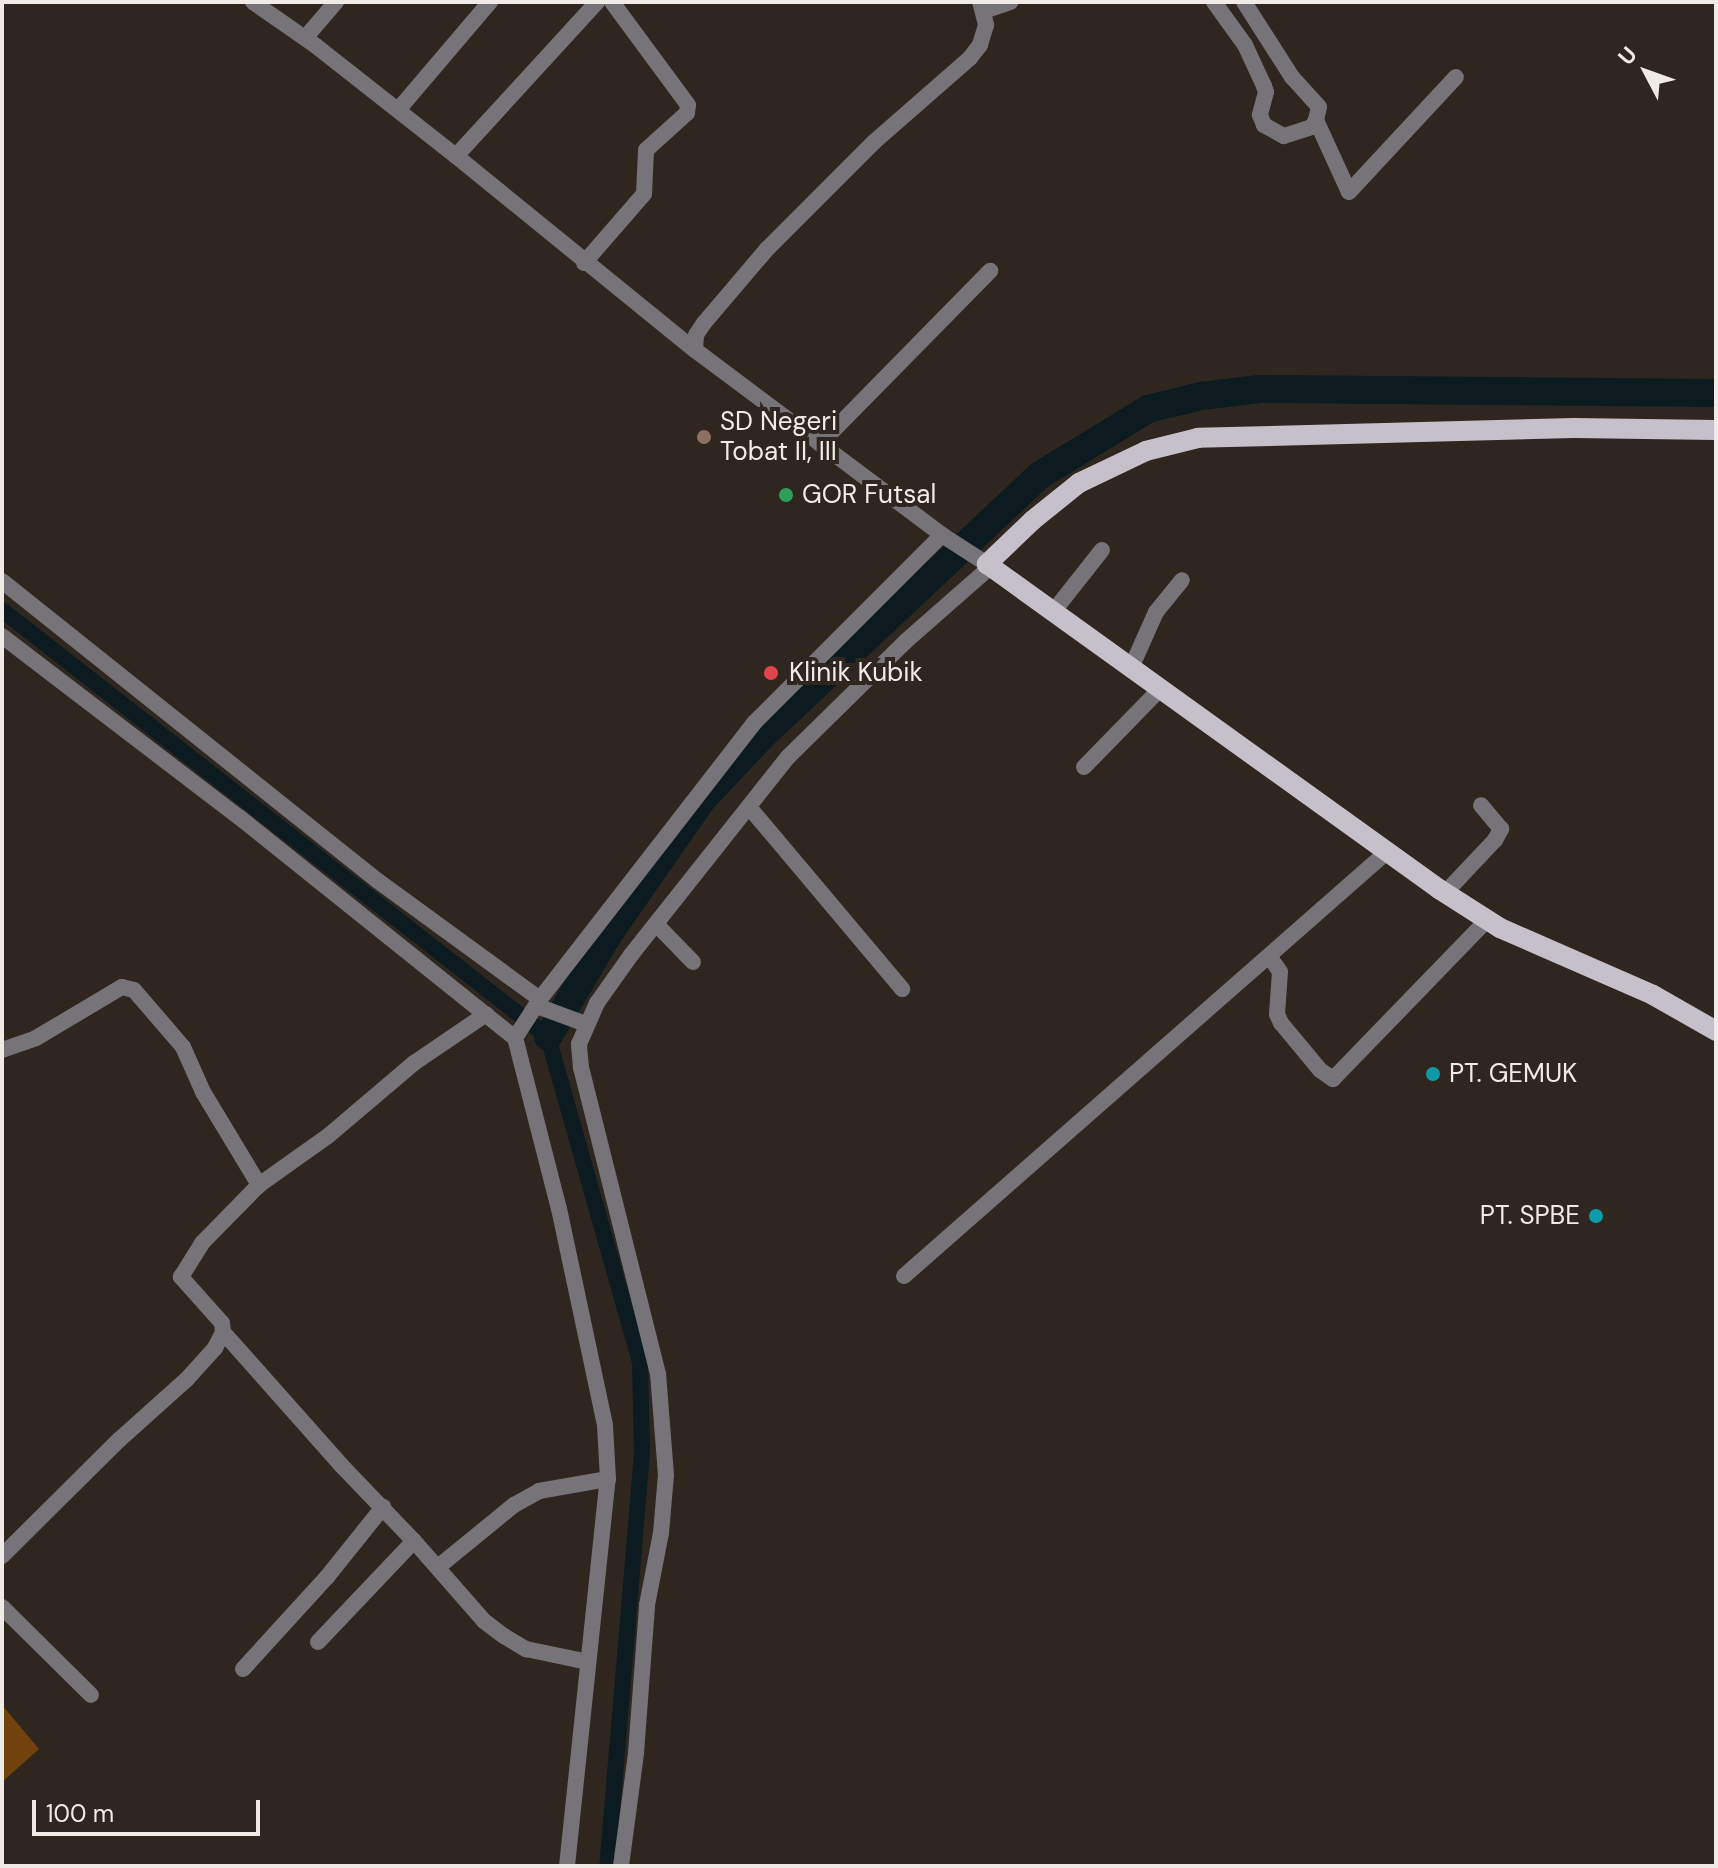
<!DOCTYPE html>
<style>
body{margin:0}
#map{position:relative;width:1718px;height:1868px;overflow:hidden;background:#2f261f;font-family:"DM Sans",sans-serif}
div>[style]{position:absolute}
.forest>*{inset:0;background:#73430d}
.canal>*{height:16px;margin:-8px;padding:0 8px;transform-origin:8px;border-radius:8px;background:#0c1b20}
.river>*{height:28px;margin:-14px;padding:0 14px;transform-origin:14px;border-radius:14px;background:#0c1b20}
.minor>*{height:16px;margin:-8px;padding:0 8px;transform-origin:8px;border-radius:8px;background:#767478}
.major>*{height:20px;margin:-10px;padding:0 10px;transform-origin:10px;border-radius:10px;background:#c5c0ca}
.dots>*{width:22px;height:22px;translate:-50% -50%;box-sizing:border-box;border:4px solid #2f261f;border-radius:50%}
span{translate:-50% -50%;white-space:nowrap;text-align:center;line-height:1.15;-webkit-text-stroke:8px #2f261f;paint-order:stroke}
.poi-label{font-size:26px;color:#f0ebe6}
.left{translate:0 -50%;text-align:left}
.right{translate:-100% -50%;text-align:right}
.frame{position:absolute;inset:0;border:4px solid #f0ebe6;pointer-events:none}
.north{position:absolute;left:1606px;top:32px;width:80px;height:80px;-webkit-text-stroke:6px #2f261f;paint-order:stroke;rotate:311deg;font-size:22px;font-weight:700;line-height:32px;text-align:center;color:#f0ebe6}
.north::after{content:'';display:block;margin:auto;width:28px;height:36px;background:#f0ebe6;clip-path:polygon(50% 0,100% 100%,50% 72%,0 100%)}
.scale{position:absolute;left:32px;top:1800px;width:228px;height:36px;box-sizing:border-box;border:4px solid #f0ebe6;border-top:0;padding-left:10px;font-size:24px;line-height:28px;white-space:nowrap;color:#f0ebe6;-webkit-text-stroke:6px #2f261f;paint-order:stroke}
</style>
<div id="map">
<div class="forest">
<i style="clip-path:polygon(2px 1705px,39px 1749px,2px 1782px)"></i>
</div>
<div class="canal">
<i style="left:2px;top:610px;width:693px;rotate:38.03deg"></i>
<i style="left:548px;top:1037px;width:339px;rotate:74.2deg"></i>
<i style="left:640px;top:1363px;width:90px;rotate:88.7deg"></i>
<i style="left:642px;top:1453px;width:414px;rotate:94.8deg"></i>
</div>
<div class="river">
<i style="left:548px;top:1037px;width:118px;rotate:-59.5deg"></i>
<i style="left:608px;top:935px;width:163px;rotate:-55.2deg"></i>
<i style="left:701px;top:801px;width:89px;rotate:-46.8deg"></i>
<i style="left:762px;top:736px;width:381px;rotate:-43.2deg"></i>
<i style="left:1040px;top:475px;width:127px;rotate:-31.4deg"></i>
<i style="left:1148px;top:409px;width:55px;rotate:-13.8deg"></i>
<i style="left:1201px;top:396px;width:59px;rotate:-6.8deg"></i>
<i style="left:1260px;top:389px;width:456px;rotate:0.5deg"></i>
</div>
<div class="minor">
<i style="left:253px;top:2px;width:77px;rotate:34.9deg"></i>
<i style="left:316px;top:46px;width:178px;rotate:38.2deg"></i>
<i style="left:456px;top:156px;width:308px;rotate:39.1deg"></i>
<i style="left:980px;top:2px;width:24px;rotate:75deg"></i>
<i style="left:986px;top:25px;width:21px;rotate:107deg"></i>
<i style="left:980px;top:45px;width:16px;rotate:128deg"></i>
<i style="left:970px;top:58px;width:128px;rotate:138.8deg"></i>
<i style="left:874px;top:142px;width:151px;rotate:135deg"></i>
<i style="left:767px;top:249px;width:97px;rotate:130.4deg"></i>
<i style="left:704px;top:323px;width:14px;rotate:124deg"></i>
<i style="left:696px;top:335px;width:15px;rotate:94deg"></i>
<i style="left:695px;top:350px;width:309px;rotate:36.8deg"></i>
<i style="left:942px;top:535px;width:54px;rotate:32.8deg"></i>
<i style="left:1214px;top:2px;width:53px;rotate:54.2deg"></i>
<i style="left:1245px;top:45px;width:45px;rotate:65.1deg"></i>
<i style="left:1264px;top:86px;width:6px;rotate:72deg"></i>
<i style="left:1266px;top:92px;width:24px;rotate:105deg"></i>
<i style="left:1260px;top:115px;width:11px;rotate:68deg"></i>
<i style="left:1264px;top:125px;width:23px;rotate:29deg"></i>
<i style="left:1284px;top:136px;width:29px;rotate:-18deg"></i>
<i style="left:1312px;top:127px;width:8px;rotate:-60deg"></i>
<i style="left:1244px;top:2px;width:89px;rotate:57.4deg"></i>
<i style="left:1292px;top:77px;width:40px;rotate:48deg"></i>
<i style="left:1319px;top:107px;width:13px;rotate:103deg"></i>
<i style="left:1316px;top:120px;width:79px;rotate:65.4deg"></i>
<i style="left:1349px;top:192px;width:157px;rotate:-47.1deg"></i>
<i style="left:984px;top:11px;width:28px;rotate:-19deg"></i>
<i style="left:305px;top:38px;width:48px;rotate:-49.3deg"></i>
<i style="left:398px;top:110px;width:142px;rotate:-49.6deg"></i>
<i style="left:456px;top:156px;width:209px;rotate:-47.5deg"></i>
<i style="left:584px;top:263px;width:91px;rotate:-49deg"></i>
<i style="left:644px;top:194px;width:44px;rotate:-87.4deg"></i>
<i style="left:646px;top:150px;width:55px;rotate:-42.1deg"></i>
<i style="left:687px;top:113px;width:8px;rotate:-83deg"></i>
<i style="left:688px;top:105px;width:128px;rotate:-126.4deg"></i>
<i style="left:820px;top:444px;width:243px;rotate:-45.5deg"></i>
<i style="left:2px;top:581px;width:481px;rotate:38.6deg"></i>
<i style="left:378px;top:881px;width:200px;rotate:36.1deg"></i>
<i style="left:1053px;top:612px;width:79px;rotate:-51.7deg"></i>
<i style="left:2px;top:636px;width:298px;rotate:37.4deg"></i>
<i style="left:239px;top:817px;width:354px;rotate:38.7deg"></i>
<i style="left:1131px;top:668px;width:61px;rotate:-65.9deg"></i>
<i style="left:1156px;top:612px;width:41px;rotate:-50.9deg"></i>
<i style="left:1084px;top:767px;width:109px;rotate:-45.7deg"></i>
<i style="left:749px;top:807px;width:238px;rotate:49.9deg"></i>
<i style="left:1445px;top:893px;width:73px;rotate:-46.7deg"></i>
<i style="left:1495px;top:840px;width:13px;rotate:-61deg"></i>
<i style="left:1501px;top:829px;width:31px;rotate:-130deg"></i>
<i style="left:656px;top:924px;width:53px;rotate:45.8deg"></i>
<i style="left:1269px;top:956px;width:19px;rotate:55deg"></i>
<i style="left:1280px;top:972px;width:42px;rotate:94.1deg"></i>
<i style="left:1277px;top:1014px;width:10px;rotate:66deg"></i>
<i style="left:1281px;top:1023px;width:61px;rotate:50.3deg"></i>
<i style="left:1320px;top:1070px;width:16px;rotate:35deg"></i>
<i style="left:1333px;top:1079px;width:221px;rotate:-45.9deg"></i>
<i style="left:537px;top:1006px;width:52px;rotate:20.2deg"></i>
<i style="left:2px;top:1050px;width:36px;rotate:-19deg"></i>
<i style="left:36px;top:1038px;width:100px;rotate:-30.7deg"></i>
<i style="left:122px;top:987px;width:12px;rotate:14deg"></i>
<i style="left:134px;top:990px;width:75px;rotate:49.3deg"></i>
<i style="left:183px;top:1047px;width:49px;rotate:66deg"></i>
<i style="left:203px;top:1092px;width:109px;rotate:58.9deg"></i>
<i style="left:904px;top:1276px;width:644px;rotate:-41.29deg"></i>
<i style="left:223px;top:1332px;width:178px;rotate:48.4deg"></i>
<i style="left:341px;top:1465px;width:105px;rotate:46.2deg"></i>
<i style="left:2px;top:1556px;width:165px;rotate:-44.8deg"></i>
<i style="left:119px;top:1440px;width:91px;rotate:-41.9deg"></i>
<i style="left:187px;top:1379px;width:42px;rotate:-47.9deg"></i>
<i style="left:215px;top:1348px;width:18px;rotate:-63deg"></i>
<i style="left:223px;top:1332px;width:9px;rotate:-96deg"></i>
<i style="left:222px;top:1323px;width:62px;rotate:-131.7deg"></i>
<i style="left:181px;top:1277px;width:40px;rotate:-58deg"></i>
<i style="left:202px;top:1243px;width:81px;rotate:-45.5deg"></i>
<i style="left:259px;top:1185px;width:85px;rotate:-35.4deg"></i>
<i style="left:328px;top:1136px;width:113px;rotate:-40.3deg"></i>
<i style="left:414px;top:1063px;width:87px;rotate:-34.2deg"></i>
<i style="left:438px;top:1567px;width:98px;rotate:-39.2deg"></i>
<i style="left:514px;top:1505px;width:29px;rotate:-29deg"></i>
<i style="left:539px;top:1491px;width:70px;rotate:-9.9deg"></i>
<i style="left:2px;top:1607px;width:125px;rotate:44.7deg"></i>
<i style="left:318px;top:1642px;width:139px;rotate:-46.5deg"></i>
<i style="left:414px;top:1541px;width:106px;rotate:48.8deg"></i>
<i style="left:484px;top:1621px;width:25px;rotate:37deg"></i>
<i style="left:504px;top:1636px;width:26px;rotate:31deg"></i>
<i style="left:526px;top:1649px;width:63px;rotate:11.8deg"></i>
<i style="left:243px;top:1669px;width:125px;rotate:-47.6deg"></i>
<i style="left:327px;top:1577px;width:90px;rotate:-51.3deg"></i>
<i style="left:567px;top:1866px;width:389px;rotate:-84deg"></i>
<i style="left:608px;top:1479px;width:54px;rotate:-93.2deg"></i>
<i style="left:605px;top:1425px;width:221px;rotate:-102deg"></i>
<i style="left:559px;top:1209px;width:177px;rotate:-104.4deg"></i>
<i style="left:515px;top:1038px;width:46px;rotate:-57.3deg"></i>
<i style="left:540px;top:999px;width:349px;rotate:-52.2deg"></i>
<i style="left:754px;top:723px;width:266px;rotate:-45deg"></i>
<i style="left:621px;top:1866px;width:114px;rotate:-82.4deg"></i>
<i style="left:636px;top:1753px;width:148px;rotate:-85.7deg"></i>
<i style="left:647px;top:1605px;width:73px;rotate:-79deg"></i>
<i style="left:661px;top:1533px;width:58px;rotate:-85.1deg"></i>
<i style="left:666px;top:1475px;width:101px;rotate:-94.5deg"></i>
<i style="left:658px;top:1374px;width:316px;rotate:-104.1deg"></i>
<i style="left:581px;top:1068px;width:24px;rotate:-95deg"></i>
<i style="left:579px;top:1044px;width:45px;rotate:-66.3deg"></i>
<i style="left:597px;top:1003px;width:59px;rotate:-54.7deg"></i>
<i style="left:631px;top:955px;width:253px;rotate:-51.6deg"></i>
<i style="left:788px;top:757px;width:165px;rotate:-44.5deg"></i>
<i style="left:906px;top:641px;width:111px;rotate:-41.3deg"></i>
</div>
<div class="major">
<i style="left:1716px;top:430px;width:142px;rotate:-179.2deg"></i>
<i style="left:1574px;top:428px;width:376px;rotate:178.5deg"></i>
<i style="left:1198px;top:438px;width:54px;rotate:166deg"></i>
<i style="left:1146px;top:451px;width:74px;rotate:154.5deg"></i>
<i style="left:1079px;top:483px;width:59px;rotate:141.2deg"></i>
<i style="left:1033px;top:520px;width:64px;rotate:136.3deg"></i>
<i style="left:987px;top:564px;width:557px;rotate:35.72deg"></i>
<i style="left:1439px;top:889px;width:72px;rotate:32.6deg"></i>
<i style="left:1500px;top:928px;width:167px;rotate:23.6deg"></i>
<i style="left:1653px;top:995px;width:73px;rotate:29.7deg"></i>
</div>
<div class="dots">
<i style="left:704px;top:437px;background:#8d6e63"></i>
<i style="left:786px;top:495px;background:#2e9e5b"></i>
<i style="left:771px;top:673px;background:#e0444e"></i>
<i style="left:1433px;top:1074px;background:#0f9aa8"></i>
<i style="left:1596px;top:1216px;background:#0f9aa8"></i>
</div>
<div class="poi-label">
<span class="left" style="left:720px;top:437px">SD Negeri<br>Tobat II, III</span>
<span class="left" style="left:802px;top:495px">GOR Futsal</span>
<span class="left" style="left:789px;top:673px">Klinik Kubik</span>
<span class="left" style="left:1449px;top:1074px">PT. GEMUK</span>
<span class="right" style="left:1580px;top:1216px">PT. SPBE</span>
</div>
<div class="frame"></div>
<div class="north">U</div>
<div class="scale">100 m</div>
</div>
